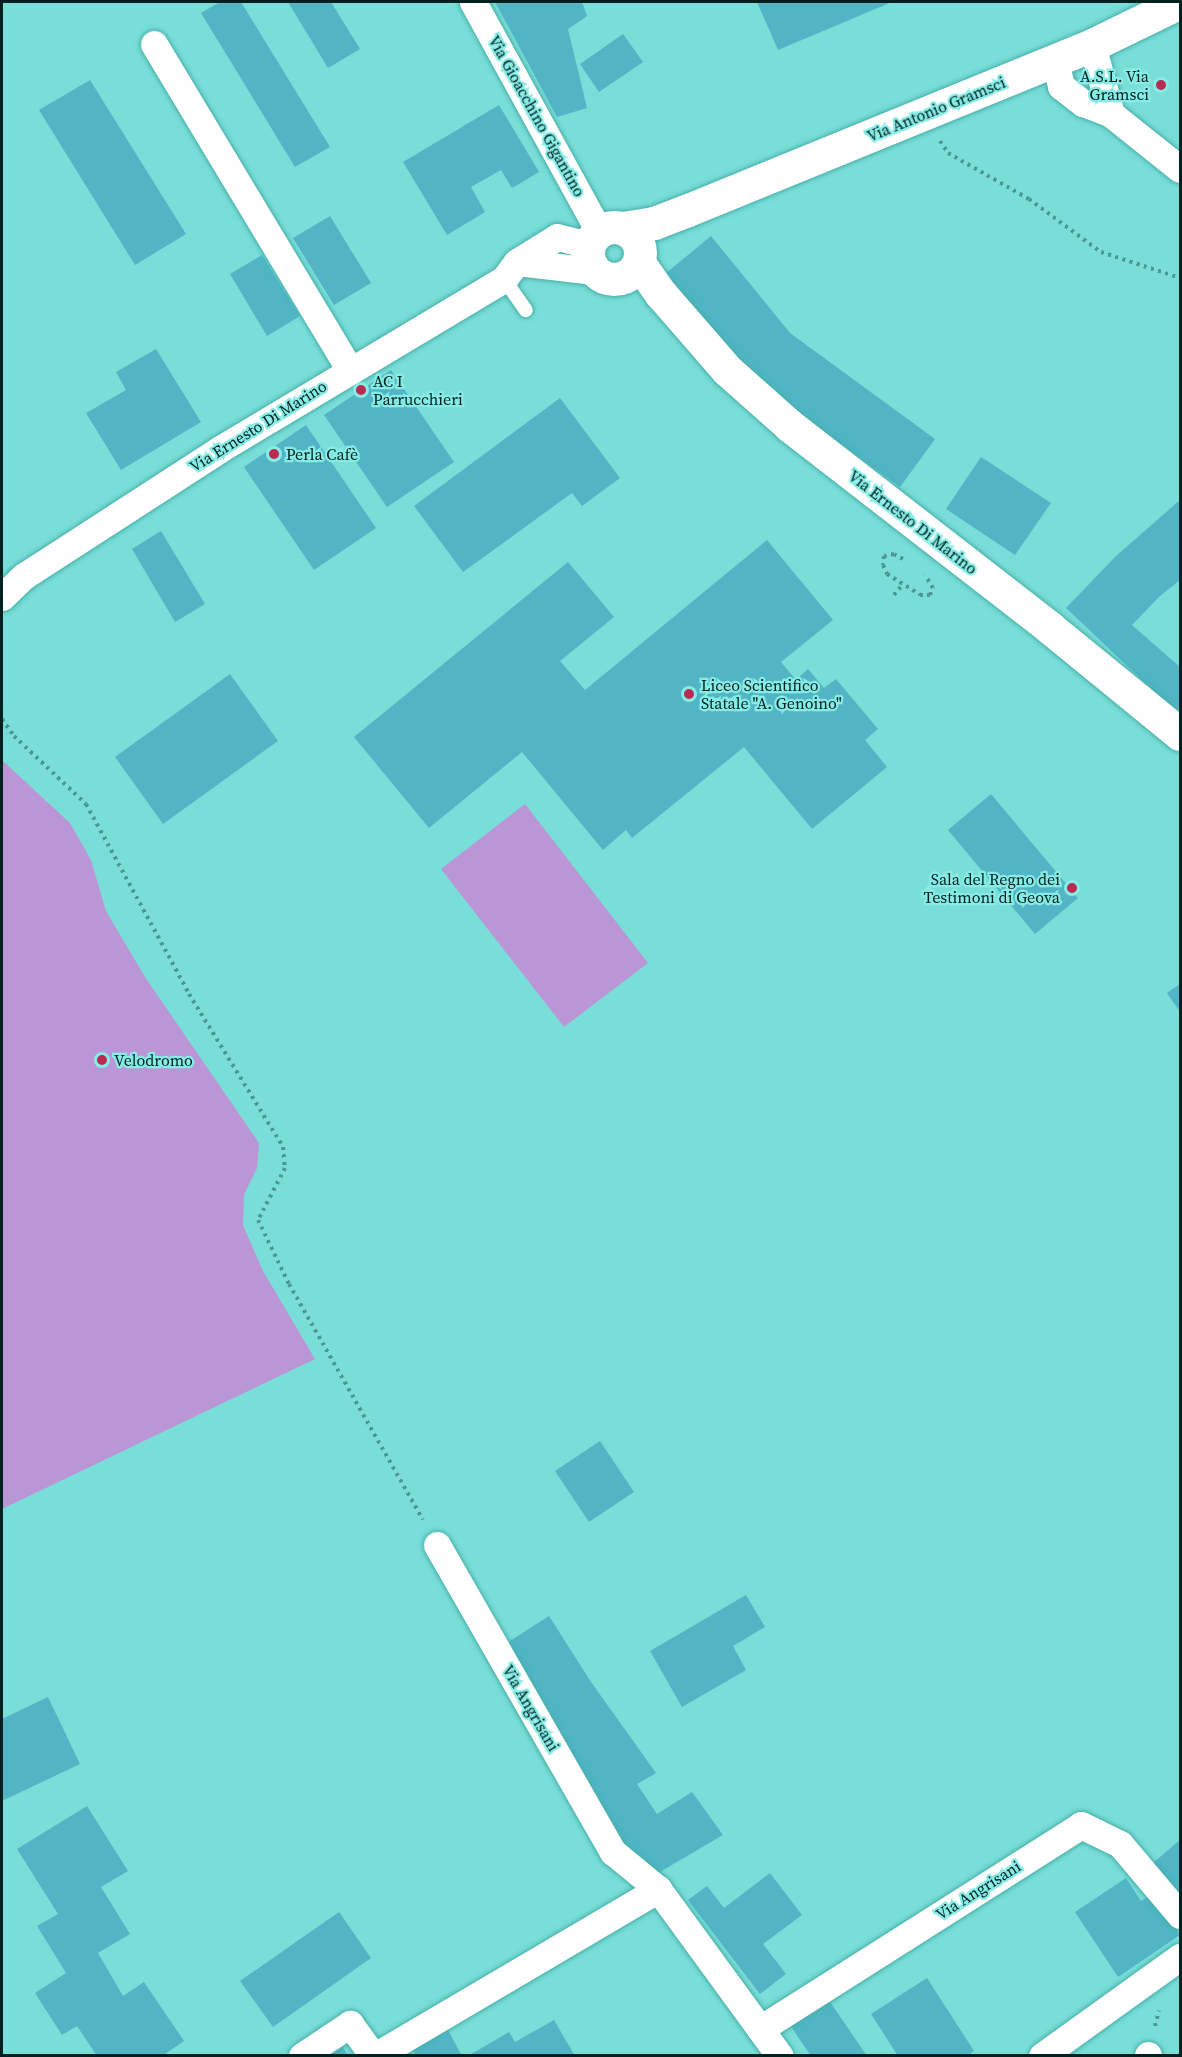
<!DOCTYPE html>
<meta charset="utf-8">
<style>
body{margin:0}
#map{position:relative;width:1182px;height:2057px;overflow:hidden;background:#79ded8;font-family:"Source Serif 4",serif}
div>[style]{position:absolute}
.green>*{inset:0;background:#bb96d7}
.building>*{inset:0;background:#51b5c6}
.path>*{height:4px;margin-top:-2px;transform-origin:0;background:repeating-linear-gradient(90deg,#4c9793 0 3px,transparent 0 7.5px)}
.roads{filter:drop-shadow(0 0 2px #47afa9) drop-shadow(0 0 2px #47afa9)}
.lane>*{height:14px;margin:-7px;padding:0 7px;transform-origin:7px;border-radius:7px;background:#fff}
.street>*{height:27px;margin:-13.5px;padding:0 13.5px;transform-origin:13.5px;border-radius:13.5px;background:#fff}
.secondary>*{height:33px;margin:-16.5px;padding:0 16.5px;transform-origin:16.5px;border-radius:16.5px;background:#fff}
.secondary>.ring{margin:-16.5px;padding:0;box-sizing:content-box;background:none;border:33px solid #fff;border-radius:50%}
.dots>*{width:16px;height:16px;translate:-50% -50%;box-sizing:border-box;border:3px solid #87ece5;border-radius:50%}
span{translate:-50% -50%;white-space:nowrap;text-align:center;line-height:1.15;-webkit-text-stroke:4.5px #87ece5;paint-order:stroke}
.poi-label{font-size:16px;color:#012120}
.right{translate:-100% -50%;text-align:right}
.left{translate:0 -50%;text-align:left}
.street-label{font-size:16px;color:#012120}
.frame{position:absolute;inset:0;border:3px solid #012120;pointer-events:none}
</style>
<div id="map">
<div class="green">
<i style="clip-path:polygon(2px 760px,70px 823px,91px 860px,106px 911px,145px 977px,259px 1143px,257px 1168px,244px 1195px,243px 1225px,263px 1271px,315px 1359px,2px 1509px)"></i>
<i style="clip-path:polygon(525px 804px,648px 963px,564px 1027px,441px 869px)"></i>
</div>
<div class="building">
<i style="clip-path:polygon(220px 2px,241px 2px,330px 147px,295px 167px,201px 13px)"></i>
<i style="clip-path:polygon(288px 2px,331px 2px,360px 49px,328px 68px)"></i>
<i style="clip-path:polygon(495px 2px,582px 2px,587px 16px,568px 29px,587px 108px,557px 117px)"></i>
<i style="clip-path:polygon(757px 2px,892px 2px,778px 50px)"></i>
<i style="clip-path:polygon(623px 34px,643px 62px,599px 92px,580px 64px)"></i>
<i style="clip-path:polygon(90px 80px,186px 234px,135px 265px,39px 110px)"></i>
<i style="clip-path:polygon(499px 105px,539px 172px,512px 188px,501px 170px,471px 187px,485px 212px,447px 235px,403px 162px)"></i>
<i style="clip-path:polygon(330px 216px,371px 283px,334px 305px,293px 238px)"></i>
<i style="clip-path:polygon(711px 236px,790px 333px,935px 439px,900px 487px,789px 407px,744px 370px,665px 274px)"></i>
<i style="clip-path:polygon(262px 255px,300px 316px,267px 336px,230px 274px)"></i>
<i style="clip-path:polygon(156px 349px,201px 422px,121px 470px,86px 413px,126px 390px,116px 372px)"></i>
<i style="clip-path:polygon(391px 370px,454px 462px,387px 507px,324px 415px)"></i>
<i style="clip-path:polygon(560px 398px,620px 478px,582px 506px,572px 493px,463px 572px,414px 506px)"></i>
<i style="clip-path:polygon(306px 425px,376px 528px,314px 570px,244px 467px)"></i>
<i style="clip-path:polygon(981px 457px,1051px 503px,1015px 555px,946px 509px)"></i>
<i style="clip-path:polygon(1180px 500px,1180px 580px,1159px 597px,1132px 625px,1180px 667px,1180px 716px,1066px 608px,1116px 556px)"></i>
<i style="clip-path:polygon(161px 531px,205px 604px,175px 622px,132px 549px)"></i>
<i style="clip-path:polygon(767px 540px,833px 620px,781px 662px,796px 680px,808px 669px,824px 688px,836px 679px,878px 729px,865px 740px,887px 767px,812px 829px,744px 747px,632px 838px,626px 830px,603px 850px,522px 752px,429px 828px,354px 737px,568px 562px,614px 617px,560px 661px,585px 690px)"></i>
<i style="clip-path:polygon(230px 674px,278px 741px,163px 824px,115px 757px)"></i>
<i style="clip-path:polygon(991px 794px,1078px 898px,1035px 934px,948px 830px)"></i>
<i style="clip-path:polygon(1180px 984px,1180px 1012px,1167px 993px)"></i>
<i style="clip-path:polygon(600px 1441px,634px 1492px,589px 1522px,555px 1471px)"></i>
<i style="clip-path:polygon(746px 1595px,765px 1627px,733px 1646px,746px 1670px,682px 1707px,650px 1651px)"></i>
<i style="clip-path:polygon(549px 1616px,591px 1682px,656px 1773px,637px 1784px,657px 1814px,692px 1792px,723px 1835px,653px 1876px,623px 1846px,499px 1648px)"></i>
<i style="clip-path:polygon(48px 1697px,80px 1764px,2px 1801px,2px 1719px)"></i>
<i style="clip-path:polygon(87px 1806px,128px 1871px,101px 1887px,130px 1934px,98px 1953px,123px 1996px,144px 1982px,184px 2041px,162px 2056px,97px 2056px,77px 2026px,62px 2035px,35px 1993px,66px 1973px,37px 1926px,58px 1914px,17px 1849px)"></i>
<i style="clip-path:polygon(1180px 1840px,1180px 1897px,1153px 1863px)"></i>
<i style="clip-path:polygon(770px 1873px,802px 1915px,763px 1944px,786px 1974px,760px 1994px,688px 1900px,707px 1886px,724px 1908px)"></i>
<i style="clip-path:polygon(1126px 1878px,1141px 1901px,1154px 1893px,1180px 1935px,1118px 1977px,1075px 1912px)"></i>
<i style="clip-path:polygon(339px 1912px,371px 1958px,273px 2027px,240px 1981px)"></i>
<i style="clip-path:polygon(927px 1978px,974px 2051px,967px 2056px,898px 2056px,871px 2014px)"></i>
<i style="clip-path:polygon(826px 1996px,867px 2056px,811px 2056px,788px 2022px)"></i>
<i style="clip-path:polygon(554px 2020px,575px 2056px,468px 2056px,509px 2032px,515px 2042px)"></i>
<i style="clip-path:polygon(448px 2030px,462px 2056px,416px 2056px,413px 2050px)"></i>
<i style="clip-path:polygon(341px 2044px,348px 2056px,322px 2056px)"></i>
</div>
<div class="path">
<i style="left:940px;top:141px;width:14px;rotate:56deg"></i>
<i style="left:948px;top:153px;width:93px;rotate:29.6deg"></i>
<i style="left:1029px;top:199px;width:89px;rotate:36.4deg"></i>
<i style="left:1101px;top:252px;width:83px;rotate:18.2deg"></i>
<i style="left:903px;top:559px;width:10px;rotate:-151deg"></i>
<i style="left:894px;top:554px;width:10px;rotate:169deg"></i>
<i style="left:884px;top:556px;width:9px;rotate:96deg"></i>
<i style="left:883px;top:565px;width:10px;rotate:66deg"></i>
<i style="left:887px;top:574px;width:39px;rotate:32deg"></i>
<i style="left:920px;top:595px;width:10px"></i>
<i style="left:930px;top:595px;width:8px;rotate:-67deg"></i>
<i style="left:933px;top:588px;width:15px;rotate:-122deg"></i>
<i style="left:894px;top:595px;width:13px;rotate:-51deg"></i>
<i style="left:2px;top:719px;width:21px;rotate:55deg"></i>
<i style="left:14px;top:736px;width:99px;rotate:43.4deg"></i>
<i style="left:86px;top:804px;width:216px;rotate:61.5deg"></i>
<i style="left:189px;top:994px;width:180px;rotate:58.4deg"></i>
<i style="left:283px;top:1147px;width:21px;rotate:85deg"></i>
<i style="left:285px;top:1168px;width:59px;rotate:117.4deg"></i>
<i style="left:258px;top:1220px;width:71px;rotate:64.2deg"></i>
<i style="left:289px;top:1284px;width:271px;rotate:60.4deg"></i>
<i style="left:1155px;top:2026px;width:16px;rotate:-76deg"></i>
</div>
<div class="roads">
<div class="lane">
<i style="left:504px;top:279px;width:38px;rotate:55deg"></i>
</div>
<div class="street">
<i style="left:473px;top:2px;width:261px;rotate:61.2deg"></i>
<i style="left:154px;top:44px;width:380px;rotate:59deg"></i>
<i style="left:1092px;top:45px;width:72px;rotate:74.6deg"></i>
<i style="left:1111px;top:114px;width:88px;rotate:38.6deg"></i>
<i style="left:1055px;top:60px;width:27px;rotate:77deg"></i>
<i style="left:1061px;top:86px;width:28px;rotate:38deg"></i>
<i style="left:1083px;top:103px;width:30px;rotate:21deg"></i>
<i style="left:517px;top:262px;width:78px;rotate:6.7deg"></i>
<i style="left:2px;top:597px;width:30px;rotate:-44deg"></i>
<i style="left:24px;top:576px;width:234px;rotate:-32.9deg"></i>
<i style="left:220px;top:449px;width:331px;rotate:-30.9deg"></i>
<i style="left:504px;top:279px;width:21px;rotate:-53deg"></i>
<i style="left:517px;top:262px;width:47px;rotate:-32deg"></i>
<i style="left:557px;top:237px;width:32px;rotate:14deg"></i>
<i style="left:437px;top:1545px;width:354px;rotate:60.2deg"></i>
<i style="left:613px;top:1852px;width:58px;rotate:39.4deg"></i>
<i style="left:658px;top:1889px;width:207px;rotate:53.9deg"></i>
<i style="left:760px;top:2029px;width:380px;rotate:-32.4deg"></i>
<i style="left:1081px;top:1825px;width:43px;rotate:26deg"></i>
<i style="left:1120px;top:1844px;width:93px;rotate:49.8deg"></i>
<i style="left:302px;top:2056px;width:58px;rotate:-33.7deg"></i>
<i style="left:350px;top:2024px;width:39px;rotate:54deg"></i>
<i style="left:375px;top:2056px;width:329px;rotate:-30.5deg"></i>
<i style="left:1042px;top:2056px;width:170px;rotate:-35.7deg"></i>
<i style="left:1148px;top:2056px;width:1px;rotate:-90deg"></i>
</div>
<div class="secondary">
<i class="ring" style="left:588px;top:227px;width:19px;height:19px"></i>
<i style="left:623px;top:228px;width:31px;rotate:-9deg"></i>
<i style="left:654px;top:223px;width:36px;rotate:-21deg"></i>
<i style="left:688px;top:210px;width:436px;rotate:-22.2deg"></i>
<i style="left:1092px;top:45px;width:98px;rotate:-26deg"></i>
<i style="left:639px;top:263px;width:38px;rotate:55deg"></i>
<i style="left:661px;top:294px;width:101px;rotate:49deg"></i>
<i style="left:727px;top:370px;width:84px;rotate:41.6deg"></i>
<i style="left:790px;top:426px;width:329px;rotate:37.8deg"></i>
<i style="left:1050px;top:628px;width:168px;rotate:39.2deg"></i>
</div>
</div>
<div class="dots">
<i style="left:1161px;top:85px;background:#ba2a52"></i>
<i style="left:361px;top:390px;background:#ba2a52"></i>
<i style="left:274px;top:454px;background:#ba2a52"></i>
<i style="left:689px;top:694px;background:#ba2a52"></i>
<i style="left:1072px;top:888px;background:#ba2a52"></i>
<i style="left:102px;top:1060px;background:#ba2a52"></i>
</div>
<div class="poi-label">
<span class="right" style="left:1149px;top:85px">A.S.L. Via<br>Gramsci</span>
<span class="left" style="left:373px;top:390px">AC I<br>Parrucchieri</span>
<span class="left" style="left:286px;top:454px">Perla Cafè</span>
<span class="left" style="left:701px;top:694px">Liceo Scientifico<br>Statale "A. Genoino"</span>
<span class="right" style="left:1060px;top:888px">Sala del Regno dei<br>Testimoni di Geova</span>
<span class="left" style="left:114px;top:1060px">Velodromo</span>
</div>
<div class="street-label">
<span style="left:936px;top:109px;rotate:-22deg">Via Antonio Gramsci</span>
<span style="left:537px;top:116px;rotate:61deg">Via Gioacchino Gigantino</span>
<span style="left:258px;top:426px;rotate:-32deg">Via Ernesto Di Marino</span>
<span style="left:913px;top:522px;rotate:38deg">Via Ernesto Di Marino</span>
<span style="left:531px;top:1708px;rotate:60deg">Via Angrisani</span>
<span style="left:978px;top:1890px;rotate:-32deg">Via Angrisani</span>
</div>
<div class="frame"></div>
</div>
